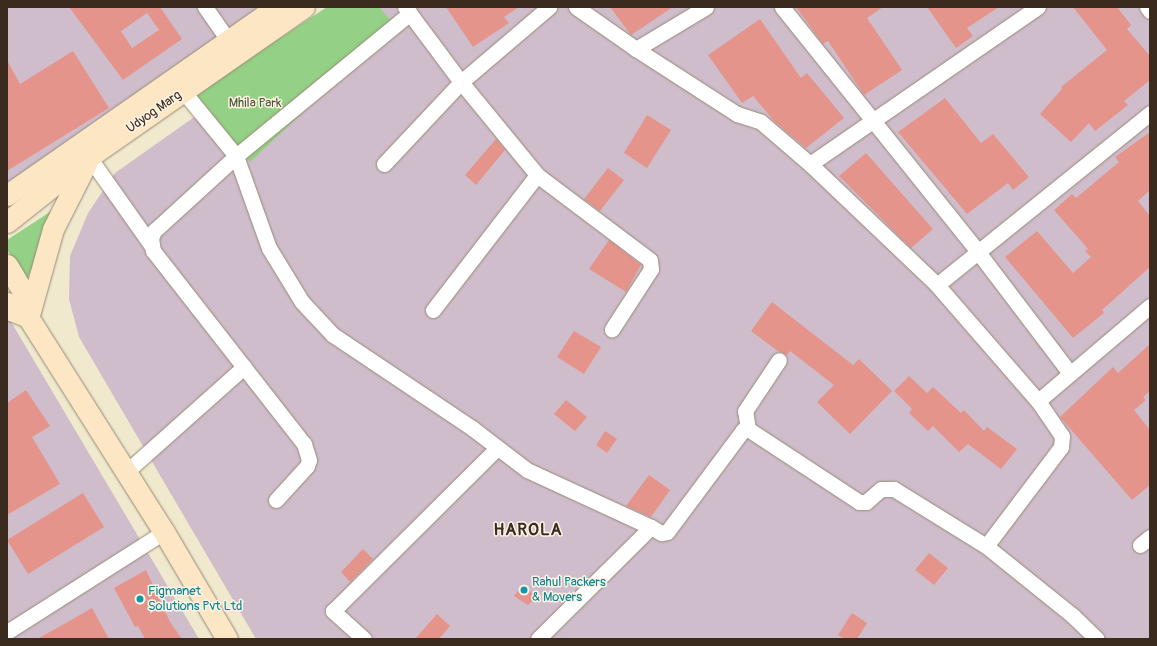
<!DOCTYPE html>
<style>
body{margin:0}
#map{position:relative;width:1157px;height:646px;overflow:hidden;background:#f0e9ce;font-family:Pangolin,sans-serif}
div>[style]{position:absolute}
.industrial>*{inset:0;background:#d0bdcc}
.green>*{inset:0;background:#94d085}
.building>*{inset:0;background:#e5948b}
.roads{filter:drop-shadow(0 0 1px #968a76) drop-shadow(0 0 1px #968a76)}
.street>*{height:15px;margin:-7.5px;padding:0 7.5px;transform-origin:7.5px;border-radius:7.5px;background:#fff}
.secondary>*{height:21px;margin:-10.5px;padding:0 10.5px;transform-origin:10.5px;border-radius:10.5px;background:#fce6c4}
.dots>*{width:11px;height:11px;translate:-50% -50%;box-sizing:border-box;border:2px solid #fcf5e5;border-radius:50%}
span{translate:-50% -50%;white-space:nowrap;text-align:center;line-height:1.15;-webkit-text-stroke:3px #fcf5e5;paint-order:stroke}
.park-label{font-size:13px;color:#515438}
.street-label{font-size:13px;color:#3b2a1e}
.culture-label{font-size:13px;color:#0d838f}
.left{translate:0 -50%;text-align:left}
.district-label{font-size:17px;color:#3b2a1e;font-weight:700;letter-spacing:1px}
.frame{position:absolute;inset:0;border:8px solid #3b2a1e;pointer-events:none}
</style>
<div id="map">
<div class="industrial">
<i style="clip-path:polygon(7px 7px,263px 7px,7px 184px)"></i>
<i style="clip-path:polygon(350px 7px,1150px 7px,1150px 639px,256px 639px,79px 337px,69px 299px,70px 256px,88px 213px,115px 173px)"></i>
<i style="clip-path:polygon(7px 315px,199px 639px,7px 639px)"></i>
</div>
<div class="green">
<i style="clip-path:polygon(327px 7px,379px 7px,396px 26px,250px 162px,193px 96px)"></i>
<i style="clip-path:polygon(56px 208px,27px 280px,7px 250px,7px 240px)"></i>
</div>
<div class="building">
<i style="clip-path:polygon(evenodd,69px 7px,160px 7px,182px 39px,123px 80px,69px 7px,147px 13px,159px 30px,132px 48px,121px 31px,147px 13px)"></i>
<i style="clip-path:polygon(446px 7px,519px 7px,504px 17px,509px 23px,473px 47px)"></i>
<i style="clip-path:polygon(610px 7px,673px 7px,631px 35px)"></i>
<i style="clip-path:polygon(796px 7px,883px 7px,867px 18px,902px 70px,864px 95px,828px 41px,823px 44px)"></i>
<i style="clip-path:polygon(927px 7px,999px 7px,967px 28px,973px 36px,956px 48px)"></i>
<i style="clip-path:polygon(1073px 7px,1117px 7px,1131px 25px,1127px 29px,1150px 56px,1150px 80px,1124px 101px,1128px 105px,1095px 131px,1089px 123px,1071px 142px,1040px 114px,1062px 89px,1061px 87px,1107px 50px)"></i>
<i style="clip-path:polygon(760px 19px,801px 78px,807px 73px,844px 118px,806px 148px,775px 122px,753px 96px,742px 103px,708px 55px)"></i>
<i style="clip-path:polygon(73px 51px,109px 108px,7px 171px,7px 60px,20px 84px)"></i>
<i style="clip-path:polygon(945px 98px,981px 143px,993px 134px,1029px 177px,1013px 190px,1008px 183px,967px 214px,898px 132px)"></i>
<i style="clip-path:polygon(647px 115px,671px 130px,647px 168px,624px 153px)"></i>
<i style="clip-path:polygon(1150px 132px,1150px 190px,1138px 201px,1150px 216px,1150px 267px,1102px 310px,1104px 313px,1073px 338px,1005px 257px,1037px 231px,1073px 273px,1091px 257px,1085px 251px,1088px 249px,1054px 210px,1072px 194px,1076px 198px,1119px 162px,1115px 157px)"></i>
<i style="clip-path:polygon(496px 139px,505px 150px,476px 185px,465px 175px)"></i>
<i style="clip-path:polygon(866px 153px,933px 229px,911px 248px,839px 176px)"></i>
<i style="clip-path:polygon(608px 168px,624px 180px,600px 211px,584px 199px)"></i>
<i style="clip-path:polygon(609px 240px,641px 265px,626px 292px,589px 269px)"></i>
<i style="clip-path:polygon(772px 302px,853px 365px,859px 359px,892px 391px,850px 434px,817px 402px,834px 385px,790px 351px,787px 355px,778px 351px,751px 331px)"></i>
<i style="clip-path:polygon(574px 331px,601px 347px,584px 374px,557px 357px)"></i>
<i style="clip-path:polygon(1150px 344px,1150px 391px,1143px 397px,1146px 400px,1134px 410px,1150px 430px,1150px 485px,1132px 500px,1060px 417px,1113px 367px,1118px 373px)"></i>
<i style="clip-path:polygon(909px 376px,927px 393px,933px 387px,961px 413px,964px 410px,984px 431px,987px 427px,1017px 449px,1001px 469px,968px 444px,959px 452px,933px 426px,928px 431px,909px 413px,912px 409px,894px 391px)"></i>
<i style="clip-path:polygon(26px 390px,50px 426px,32px 437px,60px 484px,7px 515px,7px 403px)"></i>
<i style="clip-path:polygon(566px 400px,587px 417px,575px 431px,554px 414px)"></i>
<i style="clip-path:polygon(605px 431px,617px 439px,607px 453px,596px 445px)"></i>
<i style="clip-path:polygon(649px 475px,670px 490px,651px 517px,626px 506px)"></i>
<i style="clip-path:polygon(83px 493px,104px 527px,28px 574px,7px 540px)"></i>
<i style="clip-path:polygon(363px 549px,373px 559px,350px 582px,341px 572px)"></i>
<i style="clip-path:polygon(929px 553px,948px 568px,934px 585px,915px 570px)"></i>
<i style="clip-path:polygon(146px 570px,170px 622px,182px 639px,145px 639px,138px 626px,135px 627px,114px 588px)"></i>
<i style="clip-path:polygon(523px 585px,537px 597px,528px 605px,514px 596px)"></i>
<i style="clip-path:polygon(92px 608px,109px 639px,37px 639px,73px 619px)"></i>
<i style="clip-path:polygon(852px 613px,867px 623px,857px 639px,845px 639px,838px 635px)"></i>
<i style="clip-path:polygon(437px 614px,450px 626px,439px 639px,415px 639px)"></i>
</div>
<div class="roads">
<div class="street">
<i style="left:205px;top:7px;width:39px;rotate:55deg"></i>
<i style="left:405px;top:7px;width:94px;rotate:53.3deg"></i>
<i style="left:461px;top:82px;width:120px;rotate:50.7deg"></i>
<i style="left:537px;top:175px;width:141px;rotate:37deg"></i>
<i style="left:650px;top:260px;width:9px;rotate:84deg"></i>
<i style="left:651px;top:269px;width:72px;rotate:123deg"></i>
<i style="left:576px;top:7px;width:73px;rotate:35deg"></i>
<i style="left:706px;top:7px;width:82px;rotate:149deg"></i>
<i style="left:636px;top:49px;width:120px;rotate:32.8deg"></i>
<i style="left:737px;top:114px;width:25px;rotate:18deg"></i>
<i style="left:761px;top:122px;width:65px;rotate:40.6deg"></i>
<i style="left:810px;top:164px;width:175px;rotate:43.6deg"></i>
<i style="left:937px;top:285px;width:154px;rotate:49deg"></i>
<i style="left:1038px;top:401px;width:42px;rotate:55.6deg"></i>
<i style="left:1062px;top:436px;width:11px;rotate:95deg"></i>
<i style="left:1061px;top:447px;width:124px;rotate:127.1deg"></i>
<i style="left:782px;top:7px;width:314px;rotate:51.3deg"></i>
<i style="left:978px;top:252px;width:152px;rotate:52.8deg"></i>
<i style="left:1147px;top:7px;width:5px;rotate:53deg"></i>
<i style="left:183px;top:91px;width:84px;rotate:50.8deg"></i>
<i style="left:236px;top:156px;width:98px;rotate:70.3deg"></i>
<i style="left:269px;top:248px;width:63px;rotate:58.6deg"></i>
<i style="left:302px;top:302px;width:45px;rotate:46.8deg"></i>
<i style="left:333px;top:335px;width:167px;rotate:33.8deg"></i>
<i style="left:472px;top:428px;width:69px;rotate:37.4deg"></i>
<i style="left:527px;top:470px;width:136px;rotate:24.7deg"></i>
<i style="left:651px;top:527px;width:159px;rotate:135.3deg"></i>
<i style="left:89px;top:157px;width:108px;rotate:54.8deg"></i>
<i style="left:384px;top:164px;width:112px;rotate:-46.8deg"></i>
<i style="left:461px;top:82px;width:116px;rotate:-40.4deg"></i>
<i style="left:810px;top:164px;width:277px;rotate:-34.6deg"></i>
<i style="left:937px;top:285px;width:274px;rotate:-38.9deg"></i>
<i style="left:433px;top:310px;width:170px;rotate:-52.4deg"></i>
<i style="left:1038px;top:401px;width:147px;rotate:-40.3deg"></i>
<i style="left:748px;top:429px;width:18px;rotate:-99deg"></i>
<i style="left:745px;top:411px;width:61px;rotate:-56.3deg"></i>
<i style="left:126px;top:472px;width:158px;rotate:-41.7deg"></i>
<i style="left:276px;top:500px;width:46px;rotate:-47.6deg"></i>
<i style="left:307px;top:466px;width:6px;rotate:-72deg"></i>
<i style="left:309px;top:460px;width:17px;rotate:-107deg"></i>
<i style="left:304px;top:444px;width:245px;rotate:-128deg"></i>
<i style="left:153px;top:251px;width:13px;rotate:-99deg"></i>
<i style="left:151px;top:238px;width:8px;rotate:-67deg"></i>
<i style="left:154px;top:231px;width:111px;rotate:-42.4deg"></i>
<i style="left:236px;top:156px;width:225px;rotate:-39.4deg"></i>
<i style="left:651px;top:527px;width:12px;rotate:31deg"></i>
<i style="left:661px;top:533px;width:6px;rotate:-9deg"></i>
<i style="left:667px;top:532px;width:127px;rotate:-53.3deg"></i>
<i style="left:743px;top:430px;width:5px;rotate:-11deg"></i>
<i style="left:748px;top:429px;width:133px;rotate:33.3deg"></i>
<i style="left:859px;top:502px;width:7px"></i>
<i style="left:866px;top:502px;width:20px;rotate:-41deg"></i>
<i style="left:881px;top:489px;width:13px"></i>
<i style="left:894px;top:489px;width:108px;rotate:31.8deg"></i>
<i style="left:986px;top:546px;width:112px;rotate:38.8deg"></i>
<i style="left:1073px;top:616px;width:33px;rotate:44deg"></i>
<i style="left:1140px;top:545px;width:13px;rotate:-39deg"></i>
<i style="left:7px;top:632px;width:186px;rotate:-32.5deg"></i>
<i style="left:364px;top:639px;width:42px;rotate:-137.9deg"></i>
<i style="left:333px;top:611px;width:231px;rotate:-44.8deg"></i>
</div>
<div class="secondary">
<i style="left:7px;top:195px;width:328px;rotate:-34.9deg"></i>
<i style="left:7px;top:222px;width:105px;rotate:-38.4deg"></i>
<i style="left:89px;top:157px;width:262px;rotate:-34.9deg"></i>
<i style="left:7px;top:265px;width:39px;rotate:59deg"></i>
<i style="left:27px;top:298px;width:19px;rotate:87deg"></i>
<i style="left:28px;top:317px;width:254px;rotate:57.7deg"></i>
<i style="left:164px;top:532px;width:124px;rotate:59.5deg"></i>
<i style="left:7px;top:303px;width:8px;rotate:60deg"></i>
<i style="left:11px;top:310px;width:18px;rotate:22deg"></i>
<i style="left:29px;top:315px;width:89px;rotate:-74.4deg"></i>
<i style="left:53px;top:229px;width:75px;rotate:-63.1deg"></i>
</div>
</div>
<div class="dots">
<i style="left:524px;top:590px;background:#0f9aa8"></i>
<i style="left:140px;top:599px;background:#0f9aa8"></i>
</div>
<div class="park-label">
<span style="left:255px;top:103px">Mhila Park</span>
</div>
<div class="street-label">
<span style="left:154px;top:112px;rotate:-35deg">Udyog Marg</span>
</div>
<div class="culture-label">
<span class="left" style="left:532px;top:590px">Rahul Packers<br>&amp; Movers</span>
<span class="left" style="left:148px;top:599px">Figmanet<br>Solutions Pvt Ltd</span>
</div>
<div class="district-label">
<span style="left:528px;top:530px">HAROLA</span>
</div>
<div class="frame"></div>
</div>
